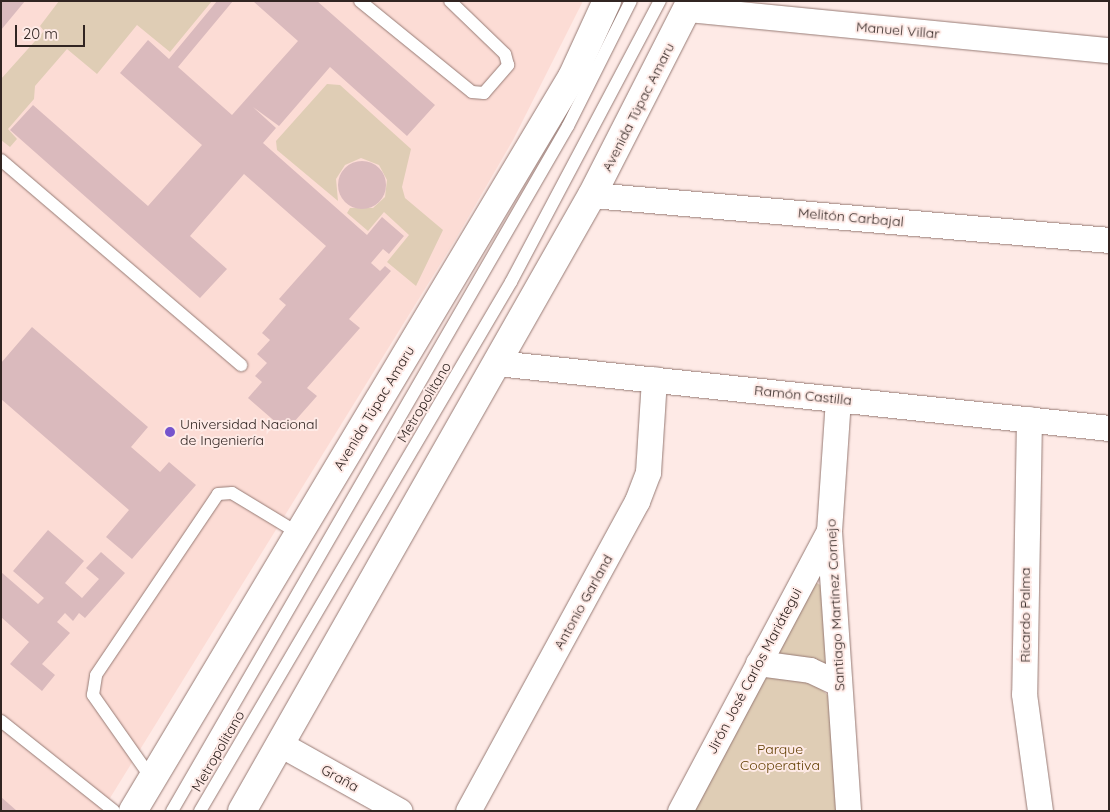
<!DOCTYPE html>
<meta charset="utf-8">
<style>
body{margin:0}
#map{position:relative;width:1110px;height:812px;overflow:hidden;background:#feeae6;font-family:Quicksand,sans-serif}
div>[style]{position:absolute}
.built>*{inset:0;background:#fcdcd5}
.green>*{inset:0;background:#dfcdb5}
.building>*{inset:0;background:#dababd}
.round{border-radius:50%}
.roads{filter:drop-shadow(0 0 1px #977b75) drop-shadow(0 0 1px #977b75)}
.lane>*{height:12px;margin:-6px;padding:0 6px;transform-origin:6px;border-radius:6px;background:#fff}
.street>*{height:25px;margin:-12.5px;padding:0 12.5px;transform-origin:12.5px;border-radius:12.5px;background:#fff}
.primary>*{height:28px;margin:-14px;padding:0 14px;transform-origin:14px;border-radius:14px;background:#fff}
.dots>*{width:14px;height:14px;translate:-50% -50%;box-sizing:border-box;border:2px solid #feeae6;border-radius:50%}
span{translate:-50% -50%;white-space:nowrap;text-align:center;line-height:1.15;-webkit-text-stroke:4px #feeae6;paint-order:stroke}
.street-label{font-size:14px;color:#312522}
.poi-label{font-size:14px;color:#312522}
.left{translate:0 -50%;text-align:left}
.park-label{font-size:14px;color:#634004}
.frame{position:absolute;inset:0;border:2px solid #312522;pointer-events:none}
.scale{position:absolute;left:15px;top:25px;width:70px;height:22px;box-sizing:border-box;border:2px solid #312522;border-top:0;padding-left:6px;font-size:15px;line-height:18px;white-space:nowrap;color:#312522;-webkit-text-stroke:4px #feeae6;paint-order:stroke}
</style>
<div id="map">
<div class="built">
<i style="clip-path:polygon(1px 1px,583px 1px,513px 140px,454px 242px,102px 811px,1px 811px)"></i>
</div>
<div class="green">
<i style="clip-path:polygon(59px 1px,212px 1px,170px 52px,137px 25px,97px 74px,67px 49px,35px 86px,34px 99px,8px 129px,17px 139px,10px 147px,1px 140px,1px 79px,44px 31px,40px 26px)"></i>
<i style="clip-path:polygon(327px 84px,340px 85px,411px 149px,402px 187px,405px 198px,443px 230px,416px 286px,387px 262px,409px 235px,384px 212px,368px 231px,347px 213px,350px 208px,373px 208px,385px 197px,387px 180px,379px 165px,361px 158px,345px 165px,336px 179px,338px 201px,277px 150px,276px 141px)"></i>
<i style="clip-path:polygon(813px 581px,824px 587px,829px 666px,774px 653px)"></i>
<i style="clip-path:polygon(762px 675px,812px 681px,831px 698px,843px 811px,689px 811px)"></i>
</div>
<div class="building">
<i style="clip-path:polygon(1px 1px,25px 1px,1px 30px)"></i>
<i style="clip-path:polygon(217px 1px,233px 1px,178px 67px,232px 115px,298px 41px,253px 1px,317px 1px,435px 105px,407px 136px,330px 67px,279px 126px,253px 107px,276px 128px,263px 143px,359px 228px,367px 235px,382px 217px,404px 236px,389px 254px,383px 249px,371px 263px,380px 271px,385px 266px,391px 271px,349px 319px,360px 328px,307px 388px,317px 396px,286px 431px,248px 398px,262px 382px,255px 376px,267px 363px,257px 354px,270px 340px,262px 333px,286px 305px,279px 299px,326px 246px,244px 174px,190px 236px,227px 269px,200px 298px,10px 130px,33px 105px,148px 206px,202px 145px,120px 73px,148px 40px,169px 59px)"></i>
<i class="round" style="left:338px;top:161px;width:48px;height:48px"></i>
<i style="clip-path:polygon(32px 327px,148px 427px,131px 447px,160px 472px,169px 462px,196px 485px,132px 559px,106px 537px,129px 510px,1px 399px,1px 363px)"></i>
<i style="clip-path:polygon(48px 530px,84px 561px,65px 583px,82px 598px,99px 579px,86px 568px,101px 552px,125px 573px,85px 618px,79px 613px,73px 621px,65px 613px,57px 622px,70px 633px,42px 664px,55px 675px,42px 691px,10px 664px,29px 642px,1px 617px,1px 572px,38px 604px,44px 598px,13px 571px)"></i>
<i style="clip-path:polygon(1px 797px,17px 811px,1px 811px)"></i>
</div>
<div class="roads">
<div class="lane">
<i style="left:360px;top:1px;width:144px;rotate:39.1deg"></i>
<i style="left:472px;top:92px;width:12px;rotate:5deg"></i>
<i style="left:484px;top:93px;width:37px;rotate:-49deg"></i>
<i style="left:508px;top:65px;width:11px;rotate:-105deg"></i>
<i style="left:505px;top:54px;width:76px;rotate:-136.1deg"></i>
<i style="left:1px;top:160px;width:316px;rotate:40.5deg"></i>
<i style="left:1px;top:721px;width:144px;rotate:38.5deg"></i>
<i style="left:152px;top:779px;width:103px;rotate:-125.1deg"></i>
<i style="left:93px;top:695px;width:20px;rotate:-81deg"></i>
<i style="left:96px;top:675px;width:218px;rotate:-56deg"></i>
<i style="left:218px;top:494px;width:14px;rotate:-4deg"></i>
<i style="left:232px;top:493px;width:77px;rotate:31.2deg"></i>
<i style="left:172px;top:811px;width:791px;rotate:-59.97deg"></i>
<i style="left:568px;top:126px;width:140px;rotate:-63.3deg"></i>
<i style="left:200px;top:811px;width:614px;rotate:-59.55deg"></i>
<i style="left:511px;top:282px;width:318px;rotate:-62.1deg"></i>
</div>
<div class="street">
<i style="left:688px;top:9px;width:423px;rotate:5.6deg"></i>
<i style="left:592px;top:195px;width:519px;rotate:4.97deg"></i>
<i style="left:497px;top:363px;width:615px;rotate:6.06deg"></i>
<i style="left:838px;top:399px;width:132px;rotate:93.9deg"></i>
<i style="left:829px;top:531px;width:281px;rotate:86.1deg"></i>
<i style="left:1029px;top:419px;width:275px;rotate:91deg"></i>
<i style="left:1024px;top:694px;width:118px;rotate:82.2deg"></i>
<i style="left:758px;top:663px;width:52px;rotate:7.7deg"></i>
<i style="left:810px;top:670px;width:31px;rotate:25deg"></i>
<i style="left:280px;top:744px;width:137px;rotate:29.2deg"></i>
<i style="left:468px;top:811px;width:353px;rotate:-61.4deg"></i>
<i style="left:637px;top:501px;width:31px;rotate:-69deg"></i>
<i style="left:648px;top:472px;width:93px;rotate:-86.3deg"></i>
<i style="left:680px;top:811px;width:317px;rotate:-62deg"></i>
</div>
<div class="primary">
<i style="left:133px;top:811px;width:855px;rotate:-59.12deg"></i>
<i style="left:572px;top:77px;width:84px;rotate:-65.3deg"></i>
<i style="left:242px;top:811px;width:708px;rotate:-60.4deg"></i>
<i style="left:592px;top:195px;width:218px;rotate:-63deg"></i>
</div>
</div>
<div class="dots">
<i style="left:170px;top:432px;background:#7554cd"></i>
</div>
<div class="street-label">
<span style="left:898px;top:30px;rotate:5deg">Manuel Villar</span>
<span style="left:638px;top:107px;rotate:-63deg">Avenida Túpac Amaru</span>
<span style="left:851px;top:217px;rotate:5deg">Melitón Carbajal</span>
<span style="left:803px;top:395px;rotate:6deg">Ramón Castilla</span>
<span style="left:424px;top:402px;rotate:-59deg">Metropolitano</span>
<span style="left:374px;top:408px;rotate:-59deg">Avenida Túpac Amaru</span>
<span style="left:583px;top:602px;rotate:-61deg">Antonio Garland</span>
<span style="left:835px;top:605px;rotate:-93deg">Santiago Martínez Cornejo</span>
<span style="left:1025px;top:615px;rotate:-90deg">Ricardo Palma</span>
<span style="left:754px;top:671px;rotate:-62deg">Jirón José Carlos Mariátegui</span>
<span style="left:218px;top:751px;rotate:-60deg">Metropolitano</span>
<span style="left:340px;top:778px;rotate:29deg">Graña</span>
</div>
<div class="poi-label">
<span class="left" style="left:180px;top:432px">Universidad Nacional<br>de Ingeniería</span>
</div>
<div class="park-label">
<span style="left:780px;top:757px">Parque<br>Cooperativa</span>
</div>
<div class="frame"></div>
<div class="scale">20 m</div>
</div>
